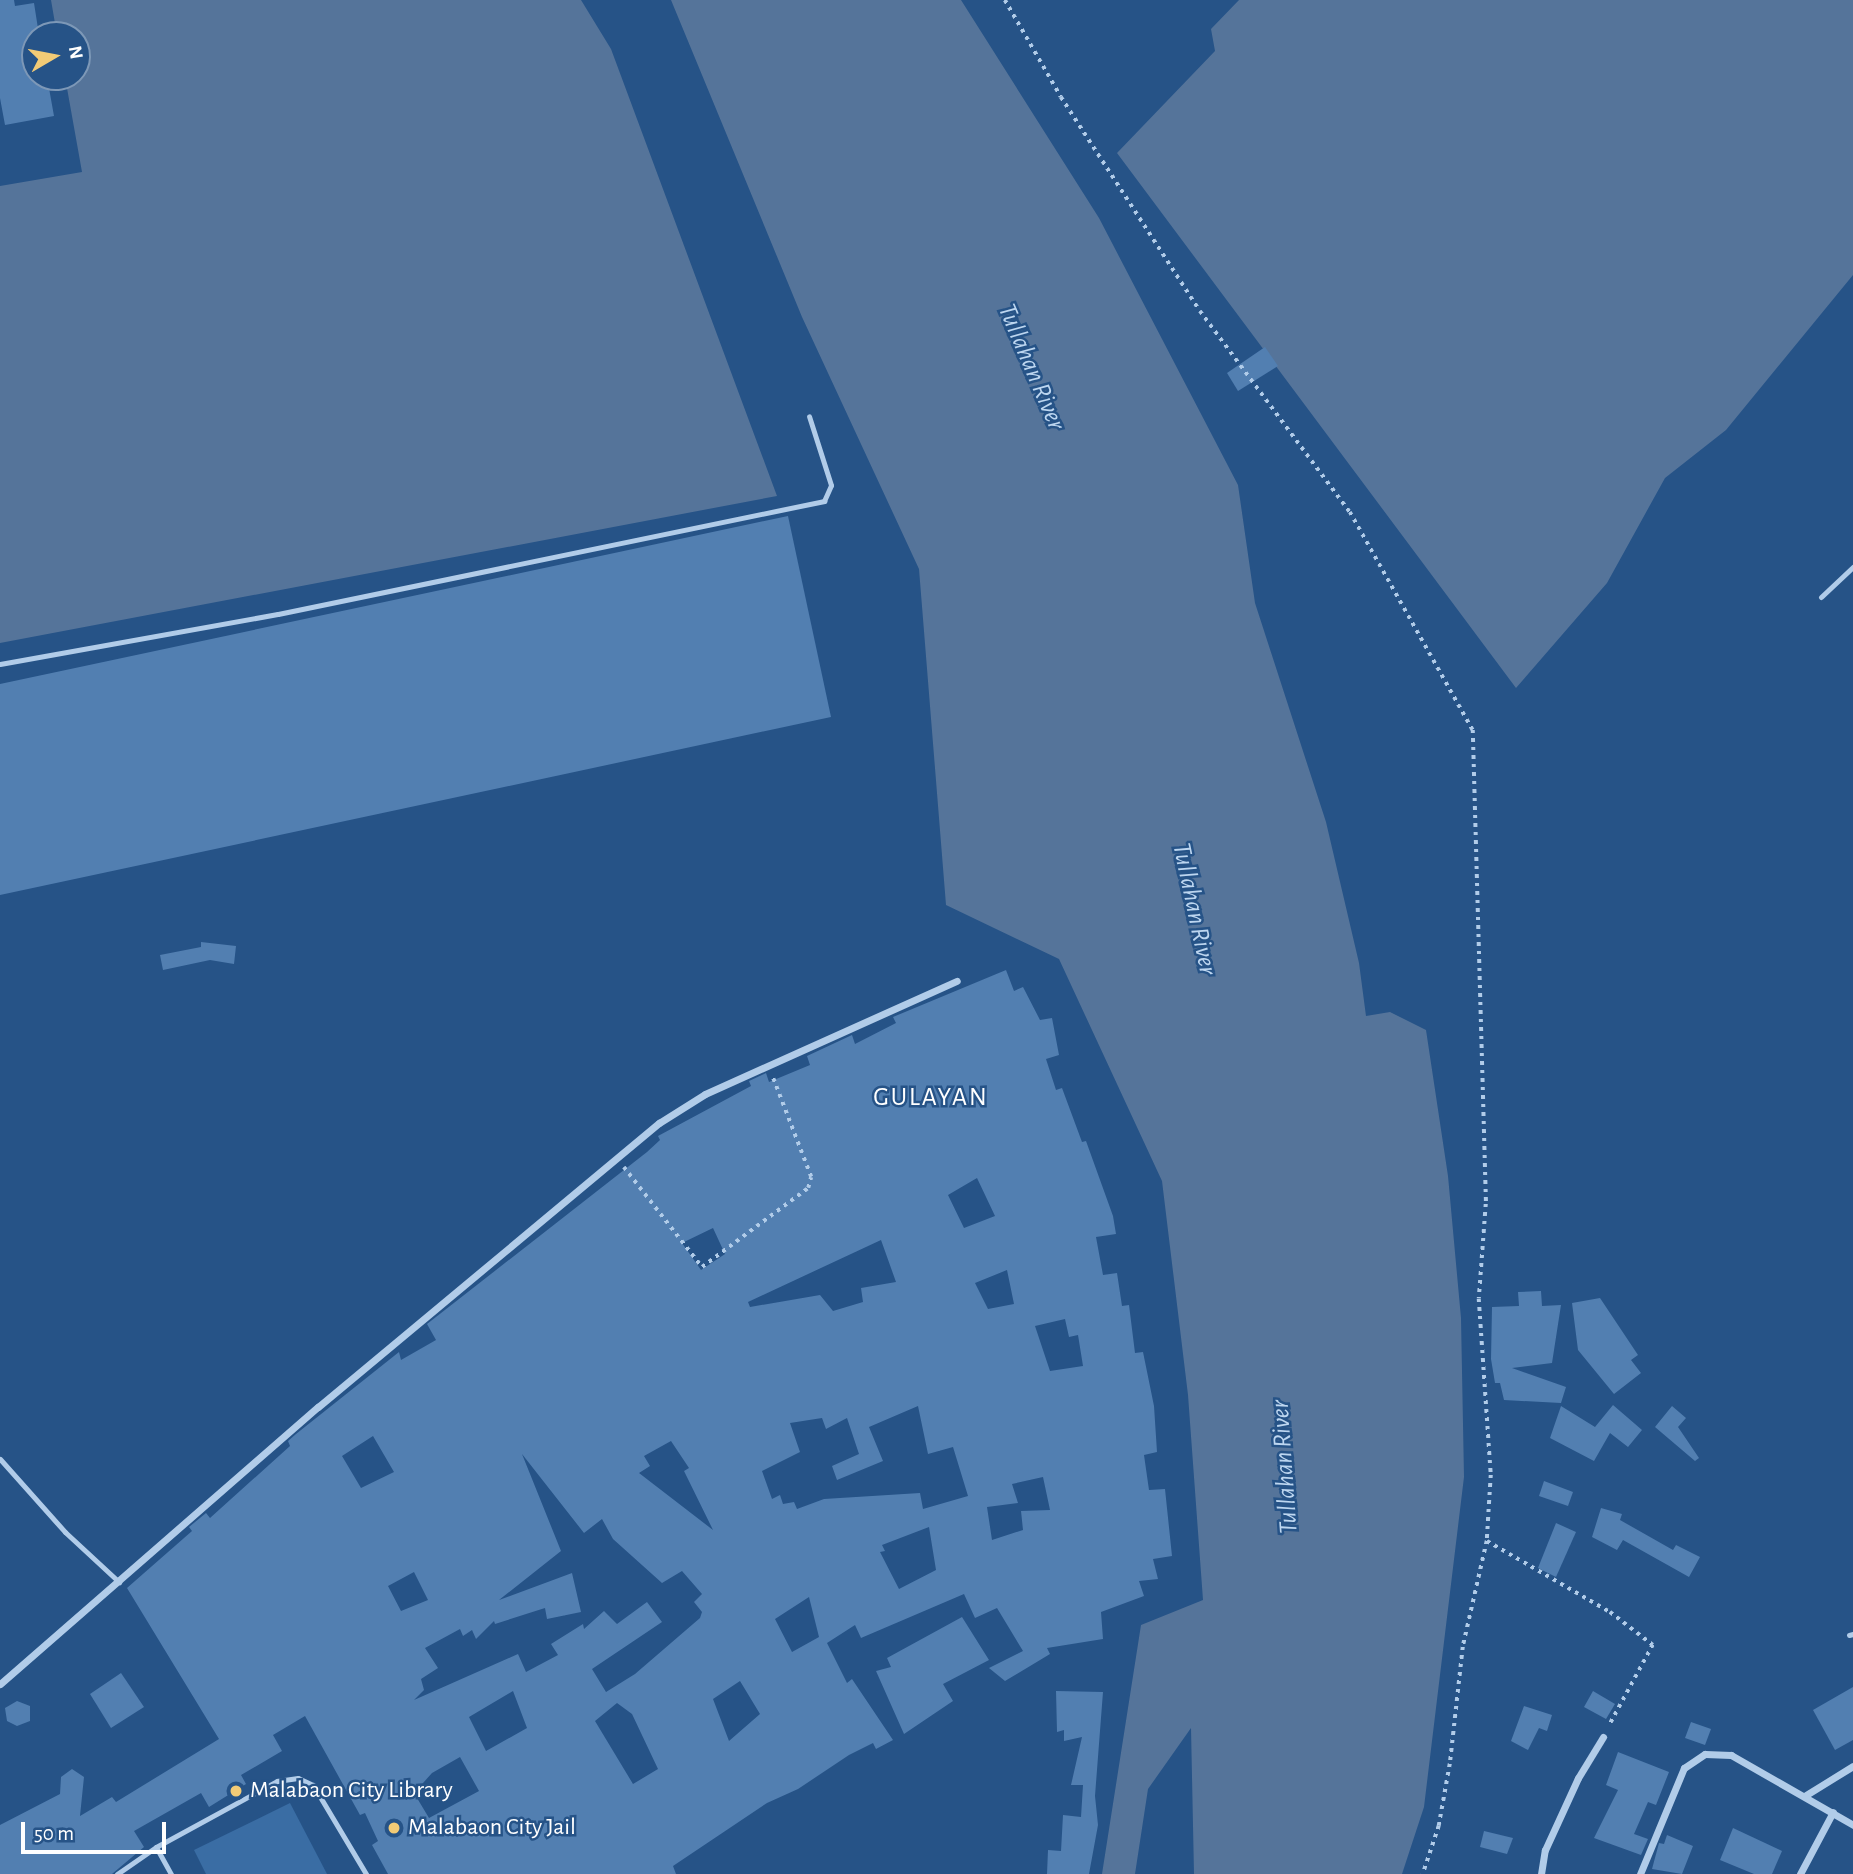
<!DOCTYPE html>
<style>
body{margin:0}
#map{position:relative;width:1853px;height:1874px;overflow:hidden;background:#265387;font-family:"Alegreya Sans",sans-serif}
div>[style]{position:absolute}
.green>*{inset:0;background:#3a6da4}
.water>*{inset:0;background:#55749a}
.building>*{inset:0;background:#527fb1}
.path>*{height:3.5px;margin-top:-1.75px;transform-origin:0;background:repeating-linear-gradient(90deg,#b1cce9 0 3.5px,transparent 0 8.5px)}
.lane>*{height:5px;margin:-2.5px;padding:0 2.5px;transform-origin:2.5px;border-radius:2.5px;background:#b1cce9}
.street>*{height:7px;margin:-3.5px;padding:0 3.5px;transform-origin:3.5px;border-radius:3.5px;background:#b1cce9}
.dots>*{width:19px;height:19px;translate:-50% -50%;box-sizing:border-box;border:4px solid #265387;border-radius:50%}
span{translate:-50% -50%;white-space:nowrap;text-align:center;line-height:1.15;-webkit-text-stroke:5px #265387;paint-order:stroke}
.poi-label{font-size:24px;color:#fff}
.left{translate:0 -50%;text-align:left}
.water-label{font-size:26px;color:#bdd6f0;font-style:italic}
.neighbourhood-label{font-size:26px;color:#fff;letter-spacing:2px}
.north{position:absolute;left:21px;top:21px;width:70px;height:70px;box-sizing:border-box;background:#265387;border:2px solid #7d98b7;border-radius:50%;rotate:80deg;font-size:19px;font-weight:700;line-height:28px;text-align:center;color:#fff}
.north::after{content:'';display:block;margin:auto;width:24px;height:32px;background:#f2cb76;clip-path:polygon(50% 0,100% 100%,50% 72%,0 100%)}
.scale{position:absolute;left:21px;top:1822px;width:145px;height:32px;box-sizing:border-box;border:4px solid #fff;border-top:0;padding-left:9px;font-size:21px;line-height:24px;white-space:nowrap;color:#fff;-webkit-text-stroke:5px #265387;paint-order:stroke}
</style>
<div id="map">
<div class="green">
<i style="clip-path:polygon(290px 1803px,327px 1874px,206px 1874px,194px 1850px)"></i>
</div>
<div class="water">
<i style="clip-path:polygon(51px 0,581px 0,611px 49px,777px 496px,0 643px,0 186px,82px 172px,65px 77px,77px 77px,77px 35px,57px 35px)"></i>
<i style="clip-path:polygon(671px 0,961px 0,1099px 218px,1238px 485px,1255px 603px,1326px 822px,1359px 963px,1366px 1016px,1390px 1012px,1426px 1030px,1448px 1176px,1461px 1318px,1464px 1477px,1424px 1807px,1402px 1874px,1194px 1874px,1191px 1728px,1148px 1789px,1135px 1874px,1102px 1874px,1141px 1625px,1203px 1600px,1188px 1395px,1162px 1181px,1059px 959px,946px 905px,919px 569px,802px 317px)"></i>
<i style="clip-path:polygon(1239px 0,1853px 0,1853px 275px,1726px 430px,1665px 478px,1607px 583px,1516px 688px,1117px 153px,1215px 51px,1211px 29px)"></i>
</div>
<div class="building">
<i style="clip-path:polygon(0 0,14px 0,15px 6px,34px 3px,39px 35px,35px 35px,35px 77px,47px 77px,54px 116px,5px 125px,0 98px)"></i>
<i style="clip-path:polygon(1265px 347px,1278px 366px,1238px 391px,1227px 373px)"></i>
<i style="clip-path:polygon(788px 516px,831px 717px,0 895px,0 684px)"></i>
<i style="clip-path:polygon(201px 942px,236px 946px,234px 964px,210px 960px,163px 970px,160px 955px,201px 947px)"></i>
<i style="clip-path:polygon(evenodd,1006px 970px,1014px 991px,1023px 987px,1040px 1020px,1052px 1018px,1059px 1055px,1046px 1059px,1056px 1090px,1062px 1088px,1082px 1142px,1086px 1141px,1113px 1216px,1116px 1234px,1096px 1237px,1103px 1275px,1117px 1273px,1122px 1306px,1129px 1305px,1135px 1353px,1143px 1352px,1154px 1406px,1157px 1452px,1144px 1455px,1149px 1490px,1165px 1489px,1172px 1556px,1153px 1559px,1158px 1579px,1139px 1581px,1144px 1596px,1101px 1612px,1103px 1639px,1047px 1648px,1050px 1654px,1005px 1681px,989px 1668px,1023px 1651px,997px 1608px,975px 1618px,964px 1594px,861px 1638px,855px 1625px,827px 1643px,847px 1683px,852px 1679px,893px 1740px,876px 1749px,873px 1743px,849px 1755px,798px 1789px,767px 1803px,673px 1866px,676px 1874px,388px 1874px,372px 1845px,378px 1841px,365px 1813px,360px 1815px,305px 1716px,273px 1735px,282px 1751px,241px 1775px,246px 1784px,209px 1807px,201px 1793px,134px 1831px,144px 1847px,112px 1874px,0 1874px,0 1825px,60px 1794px,61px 1777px,72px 1769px,84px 1777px,80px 1816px,112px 1797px,116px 1802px,219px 1739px,127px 1588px,192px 1531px,189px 1527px,206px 1513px,210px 1518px,290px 1446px,288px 1441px,296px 1434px,399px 1352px,401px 1360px,436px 1340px,427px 1324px,647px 1152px,660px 1140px,658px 1136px,751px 1086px,749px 1081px,766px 1073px,769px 1082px,810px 1065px,807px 1056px,852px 1035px,855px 1044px,896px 1023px,893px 1017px,1006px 970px,977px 1178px,995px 1216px,964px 1228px,948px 1195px,977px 1178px,1006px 970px,713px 1228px,725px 1254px,701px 1270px,682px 1243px,713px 1228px,1006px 970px,881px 1240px,896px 1282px,861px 1288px,863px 1302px,833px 1311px,820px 1295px,750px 1307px,748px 1302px,881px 1240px,1006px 970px,1007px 1270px,1014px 1304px,988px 1309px,975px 1283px,1007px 1270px,1006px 970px,1065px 1319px,1069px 1337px,1078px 1335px,1083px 1366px,1050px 1371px,1035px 1326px,1065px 1319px,1006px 970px,918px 1406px,928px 1454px,953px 1447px,968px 1496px,923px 1509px,920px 1493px,824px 1499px,797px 1509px,794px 1502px,783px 1504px,780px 1495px,772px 1499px,762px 1471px,800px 1452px,790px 1423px,822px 1418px,826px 1429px,847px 1418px,859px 1454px,832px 1466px,837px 1480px,883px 1461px,869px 1427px,918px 1406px,1006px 970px,373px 1436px,394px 1472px,361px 1488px,342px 1456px,373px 1436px,1006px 970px,671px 1441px,689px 1468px,684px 1471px,713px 1530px,639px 1473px,650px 1466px,644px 1456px,671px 1441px,1006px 970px,522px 1454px,584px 1533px,602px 1519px,613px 1539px,662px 1583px,682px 1571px,702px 1594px,694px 1602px,702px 1612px,700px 1618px,635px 1674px,606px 1692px,592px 1669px,662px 1622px,647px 1602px,617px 1624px,604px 1611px,584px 1629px,583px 1624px,551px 1644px,558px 1655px,526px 1672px,518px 1654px,414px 1700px,424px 1690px,421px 1679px,438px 1668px,425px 1648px,460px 1629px,463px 1636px,472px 1630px,476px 1639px,494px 1621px,495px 1624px,545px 1608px,547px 1619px,581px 1612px,572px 1573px,499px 1600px,561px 1551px,522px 1454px,1006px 970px,1043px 1477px,1050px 1510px,1021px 1511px,1023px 1530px,992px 1540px,987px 1507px,1018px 1503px,1012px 1484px,1043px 1477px,1006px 970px,929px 1527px,936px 1570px,899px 1589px,880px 1552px,885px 1551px,882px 1545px,929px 1527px,1006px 970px,414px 1572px,428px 1600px,401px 1611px,388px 1586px,414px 1572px,1006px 970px,809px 1597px,819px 1637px,792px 1652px,775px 1619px,809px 1597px,1006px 970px,740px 1681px,760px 1714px,729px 1741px,713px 1699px,740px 1681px,1006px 970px,513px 1691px,527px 1728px,486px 1751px,469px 1717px,513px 1691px,1006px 970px,617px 1703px,632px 1714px,658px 1769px,633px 1784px,595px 1721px,617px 1703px,1006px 970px,460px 1757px,479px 1791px,429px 1818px,414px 1793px,432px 1773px,460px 1757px)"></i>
<i style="clip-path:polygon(1541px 1291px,1542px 1306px,1561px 1305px,1552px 1363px,1512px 1368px,1566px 1387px,1561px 1403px,1504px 1400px,1500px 1383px,1495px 1383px,1491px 1359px,1492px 1307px,1519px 1306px,1518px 1292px)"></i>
<i style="clip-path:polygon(1600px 1298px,1638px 1355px,1631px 1360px,1641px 1373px,1614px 1394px,1578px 1350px,1572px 1303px)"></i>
<i style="clip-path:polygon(1613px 1405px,1642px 1430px,1628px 1447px,1610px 1433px,1594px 1461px,1550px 1438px,1561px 1406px,1595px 1427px)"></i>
<i style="clip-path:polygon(1672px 1406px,1686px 1418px,1678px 1427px,1699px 1458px,1695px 1461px,1655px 1427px)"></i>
<i style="clip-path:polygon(1544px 1481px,1573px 1492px,1568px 1506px,1539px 1496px)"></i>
<i style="clip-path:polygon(1601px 1508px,1622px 1514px,1620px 1520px,1673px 1550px,1676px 1545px,1700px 1557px,1689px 1577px,1623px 1540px,1617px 1550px,1592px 1537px)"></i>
<i style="clip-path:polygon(1556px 1523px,1576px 1532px,1556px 1577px,1538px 1568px)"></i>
<i style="clip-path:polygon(962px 1617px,989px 1660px,943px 1684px,953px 1701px,904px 1734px,876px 1671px,891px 1667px,887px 1658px)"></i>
<i style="clip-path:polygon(121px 1673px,144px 1707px,111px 1728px,90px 1694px)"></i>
<i style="clip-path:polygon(1853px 1687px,1853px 1740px,1835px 1750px,1813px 1710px)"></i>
<i style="clip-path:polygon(1056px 1691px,1103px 1692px,1095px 1796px,1098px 1825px,1089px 1874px,1047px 1874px,1048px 1850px,1061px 1851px,1063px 1815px,1081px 1817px,1083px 1785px,1071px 1785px,1082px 1737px,1064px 1741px,1064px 1730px,1057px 1732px)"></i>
<i style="clip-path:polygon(1593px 1691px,1615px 1704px,1606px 1719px,1584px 1707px)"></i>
<i style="clip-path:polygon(17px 1701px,30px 1706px,30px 1721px,17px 1726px,7px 1721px,5px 1708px)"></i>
<i style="clip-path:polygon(1524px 1706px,1552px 1715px,1547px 1731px,1539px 1728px,1528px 1750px,1511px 1741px)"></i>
<i style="clip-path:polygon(1691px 1722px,1711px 1729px,1705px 1745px,1685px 1738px)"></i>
<i style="clip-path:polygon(1618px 1752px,1669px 1772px,1656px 1805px,1648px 1802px,1634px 1834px,1648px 1839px,1641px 1855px,1594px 1838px,1618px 1790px,1606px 1785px)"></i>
<i style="clip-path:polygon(1733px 1828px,1782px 1851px,1772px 1874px,1754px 1874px,1720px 1860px)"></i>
<i style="clip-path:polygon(1484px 1831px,1513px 1838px,1507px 1854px,1480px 1847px)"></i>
<i style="clip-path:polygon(1667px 1835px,1693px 1846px,1682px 1874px,1652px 1869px,1659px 1843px,1664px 1844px)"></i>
</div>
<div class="path">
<i style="left:1005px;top:0;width:112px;rotate:60deg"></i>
<i style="left:1061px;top:97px;width:255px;rotate:57deg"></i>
<i style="left:1200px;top:311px;width:251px;rotate:53.3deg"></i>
<i style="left:1350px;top:512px;width:250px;rotate:60.6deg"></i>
<i style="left:1473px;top:730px;width:474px;rotate:88.4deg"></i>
<i style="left:1486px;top:1204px;width:95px;rotate:94.2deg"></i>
<i style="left:1479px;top:1299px;width:176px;rotate:86.1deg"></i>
<i style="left:1491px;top:1475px;width:66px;rotate:93.5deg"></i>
<i style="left:1487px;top:1541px;width:109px;rotate:102.8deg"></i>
<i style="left:1463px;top:1647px;width:118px;rotate:96.3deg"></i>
<i style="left:1450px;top:1764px;width:63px;rotate:100.1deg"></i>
<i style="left:1439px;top:1826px;width:51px;rotate:108.4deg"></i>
<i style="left:624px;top:1167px;width:127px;rotate:52deg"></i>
<i style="left:702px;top:1267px;width:132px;rotate:-36.7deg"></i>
<i style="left:808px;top:1188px;width:11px;rotate:-75deg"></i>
<i style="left:811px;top:1177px;width:108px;rotate:-111.1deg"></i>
<i style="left:1487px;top:1541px;width:142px;rotate:30deg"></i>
<i style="left:1610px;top:1612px;width:54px;rotate:37.5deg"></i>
<i style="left:1653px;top:1645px;width:92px;rotate:118.5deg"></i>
</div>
<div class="lane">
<i style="left:1821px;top:597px;width:44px;rotate:-43.2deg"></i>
<i style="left:0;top:664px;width:282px;rotate:-10.2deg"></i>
<i style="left:278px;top:614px;width:558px;rotate:-11.69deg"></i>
<i style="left:824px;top:501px;width:17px;rotate:-66deg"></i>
<i style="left:831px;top:485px;width:72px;rotate:-107.7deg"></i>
<i style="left:0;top:1459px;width:98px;rotate:48.3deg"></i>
<i style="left:65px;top:1532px;width:74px;rotate:42.8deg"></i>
<i style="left:1849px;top:1635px;width:4px;rotate:-14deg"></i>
<i style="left:156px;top:1847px;width:31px;rotate:61deg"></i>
<i style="left:117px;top:1874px;width:47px;rotate:-34.7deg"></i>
<i style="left:156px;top:1847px;width:138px;rotate:-28.6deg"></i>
<i style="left:277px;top:1781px;width:21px;rotate:-8deg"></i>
<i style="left:298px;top:1778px;width:17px;rotate:25deg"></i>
<i style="left:313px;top:1785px;width:104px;rotate:59.2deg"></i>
</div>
<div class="street">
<i style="left:0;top:1684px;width:422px;rotate:-41.1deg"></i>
<i style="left:318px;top:1407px;width:444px;rotate:-39.8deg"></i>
<i style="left:659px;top:1123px;width:54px;rotate:-32.2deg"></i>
<i style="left:705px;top:1094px;width:276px;rotate:-24.2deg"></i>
<i style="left:1806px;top:1795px;width:55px;rotate:-31.7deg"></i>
<i style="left:1541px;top:1874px;width:24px;rotate:-81deg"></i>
<i style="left:1545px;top:1850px;width:79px;rotate:-65.4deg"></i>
<i style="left:1578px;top:1778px;width:48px;rotate:-58.6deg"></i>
<i style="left:1640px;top:1874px;width:115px;rotate:-67.5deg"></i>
<i style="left:1684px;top:1768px;width:25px;rotate:-34deg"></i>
<i style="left:1705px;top:1754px;width:26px;rotate:2deg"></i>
<i style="left:1731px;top:1755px;width:141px;rotate:29.8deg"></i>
<i style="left:1800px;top:1874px;width:70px;rotate:-62deg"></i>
</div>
<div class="dots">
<i style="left:236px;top:1791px;background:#f2cb76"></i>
<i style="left:394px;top:1828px;background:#f2cb76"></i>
</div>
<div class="poi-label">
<span class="left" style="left:250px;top:1791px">Malabaon City Library</span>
<span class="left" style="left:408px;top:1828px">Malabaon City Jail</span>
</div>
<div class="water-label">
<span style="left:1031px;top:367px;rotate:67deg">Tullahan River</span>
<span style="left:1194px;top:909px;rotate:78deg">Tullahan River</span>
<span style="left:1285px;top:1467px;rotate:-94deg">Tullahan River</span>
</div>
<div class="neighbourhood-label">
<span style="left:931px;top:1098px">GULAYAN</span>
</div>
<div class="north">N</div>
<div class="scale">50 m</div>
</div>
